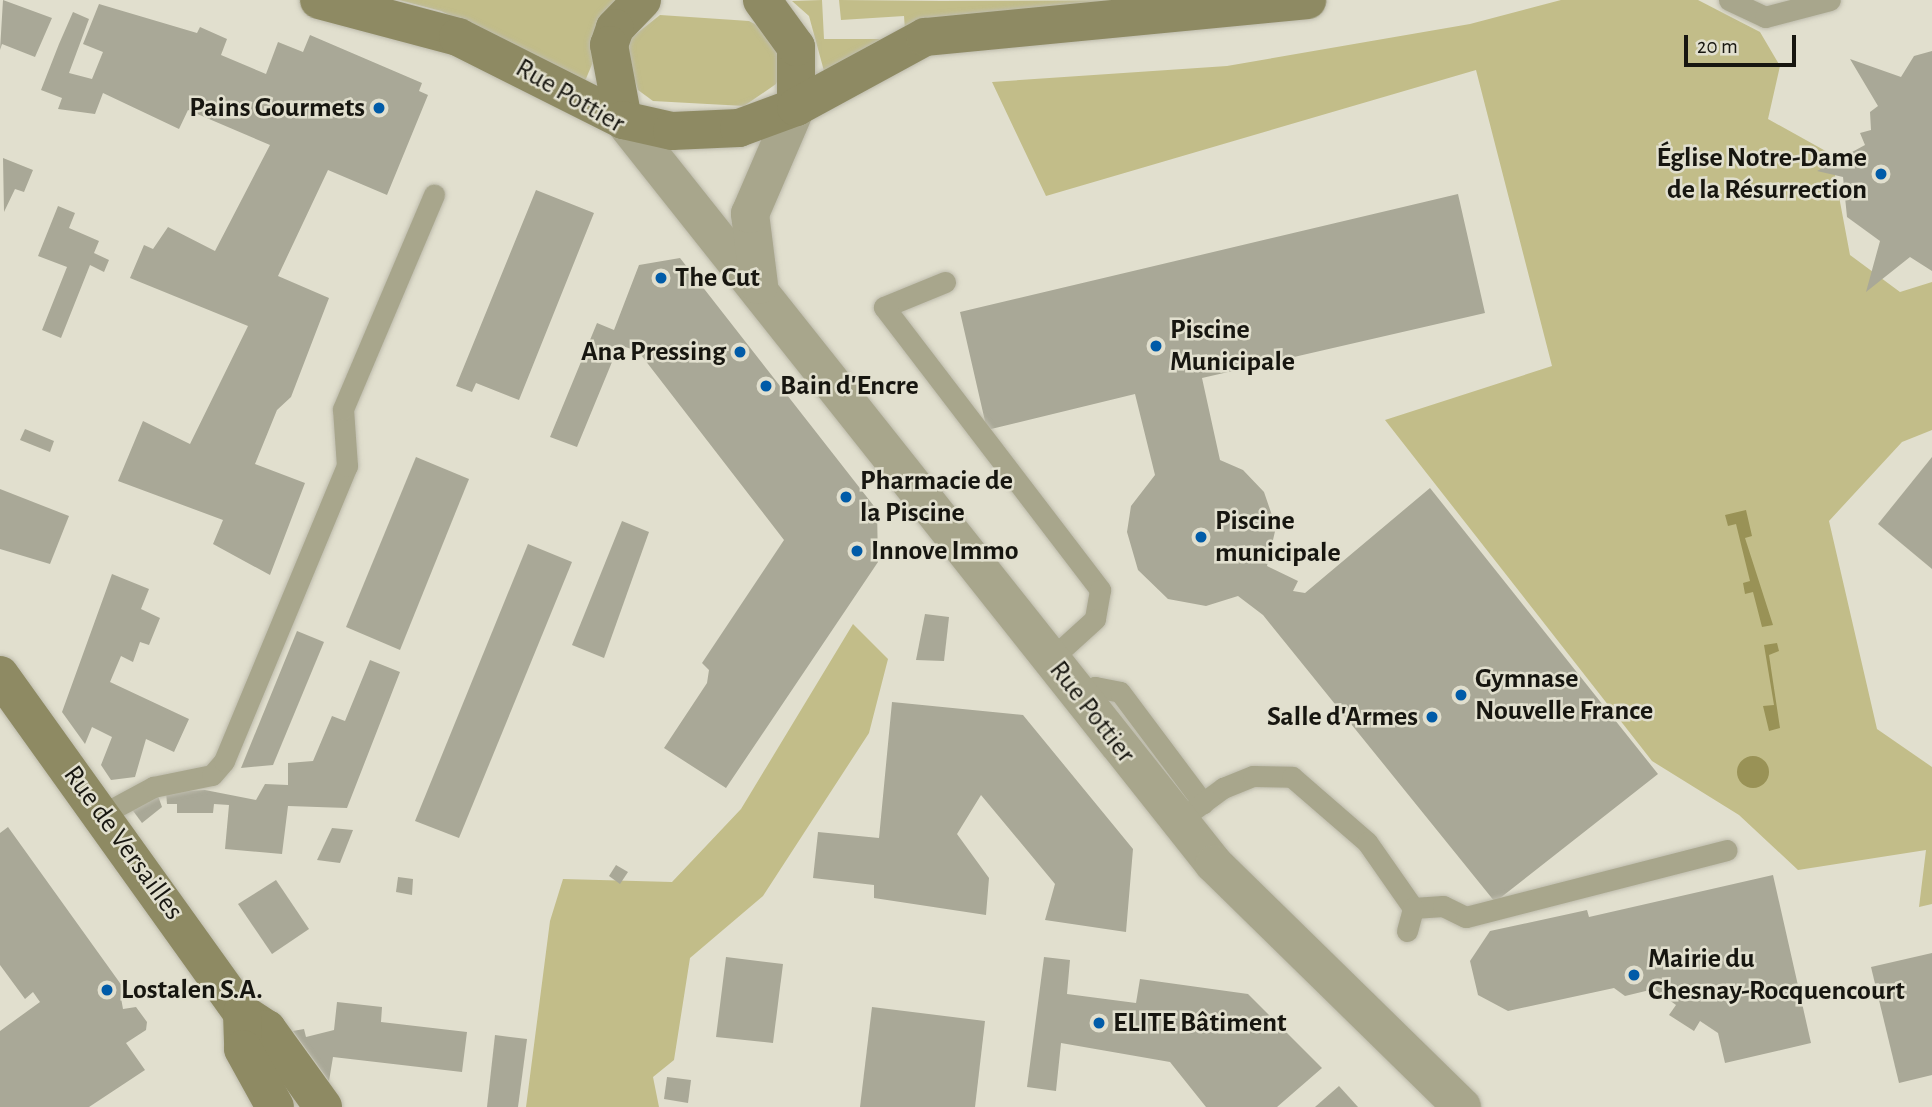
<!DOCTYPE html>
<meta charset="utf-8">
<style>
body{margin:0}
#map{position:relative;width:1932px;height:1107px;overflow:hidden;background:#e1dfce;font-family:"Alegreya Sans",sans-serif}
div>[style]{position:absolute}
.green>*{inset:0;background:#c2bd89}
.water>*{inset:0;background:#999256}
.round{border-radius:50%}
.building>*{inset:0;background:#a9a897}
.roads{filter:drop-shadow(0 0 2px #bdbbac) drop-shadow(0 0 2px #bdbbac)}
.service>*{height:21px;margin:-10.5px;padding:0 10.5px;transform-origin:10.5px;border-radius:10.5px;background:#a8a68c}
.tertiary>*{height:38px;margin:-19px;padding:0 19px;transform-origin:19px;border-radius:19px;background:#a8a68c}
.secondary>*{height:38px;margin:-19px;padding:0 19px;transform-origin:19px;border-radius:19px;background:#8e8a63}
.dots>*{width:19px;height:19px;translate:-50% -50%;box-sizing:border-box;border:4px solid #e1dfce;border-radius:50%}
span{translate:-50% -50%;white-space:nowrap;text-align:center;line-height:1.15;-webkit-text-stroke:5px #e1dfce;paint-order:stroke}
.street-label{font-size:28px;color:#171610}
.poi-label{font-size:28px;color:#171610;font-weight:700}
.right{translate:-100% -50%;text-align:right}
.left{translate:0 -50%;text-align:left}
.scale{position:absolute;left:1684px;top:35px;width:112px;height:32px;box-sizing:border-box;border:4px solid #171610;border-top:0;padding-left:9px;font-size:21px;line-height:24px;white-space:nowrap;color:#171610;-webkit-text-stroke:5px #e1dfce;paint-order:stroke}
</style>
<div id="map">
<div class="green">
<i style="clip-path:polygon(399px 0,619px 0,585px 81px,441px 11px)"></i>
<i style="clip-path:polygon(822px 0,824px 39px,881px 39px,824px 71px,809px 16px,792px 1px)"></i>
<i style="clip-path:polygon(839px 0,941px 1px,1189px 0,905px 30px,904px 16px,841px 20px)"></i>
<i style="clip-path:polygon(1561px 0,1698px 0,1760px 32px,1780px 66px,1768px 119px,1831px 154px,1850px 255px,1900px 292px,1932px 282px,1932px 430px,1902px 442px,1829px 521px,1877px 729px,1932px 767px,1932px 904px,1919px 907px,1926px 850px,1798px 870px,1739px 815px,1652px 761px,1385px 420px,1552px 366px,1476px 70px,1046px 196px,992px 82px,1227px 66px,1470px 24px)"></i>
<i style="clip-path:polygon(660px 15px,749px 21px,772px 33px,783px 68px,776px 84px,744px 106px,653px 101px,638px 90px,627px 56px,631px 38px)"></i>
<i style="clip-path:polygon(853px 624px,888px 659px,869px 733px,763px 896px,690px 958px,674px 1060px,653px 1077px,659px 1107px,526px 1107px,550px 921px,563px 879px,672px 882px,741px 809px)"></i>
</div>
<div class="water">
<i style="clip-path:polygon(1746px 510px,1752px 536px,1745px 538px,1773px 625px,1762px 627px,1753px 592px,1745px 594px,1743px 583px,1750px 581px,1736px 524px,1728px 526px,1725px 515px)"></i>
<i style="clip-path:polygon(1777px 643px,1779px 651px,1769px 655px,1780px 728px,1769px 731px,1763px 706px,1774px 705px,1764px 645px)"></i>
<i class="round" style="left:1737px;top:756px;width:32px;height:32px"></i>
</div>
<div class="building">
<i style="clip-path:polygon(3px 0,52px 18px,35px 57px,2px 44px,0 50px)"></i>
<i style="clip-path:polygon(99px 4px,197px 33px,200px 27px,227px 39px,221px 55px,266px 74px,278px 42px,303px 52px,310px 35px,422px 83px,419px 91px,428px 95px,387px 195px,328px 170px,278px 276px,329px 298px,291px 397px,277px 410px,255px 464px,305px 483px,270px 575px,213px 544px,223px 520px,118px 481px,143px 421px,190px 444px,248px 326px,130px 278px,144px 245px,153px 249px,168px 227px,215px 251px,270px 145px,188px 110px,179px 129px,103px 93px,95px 114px,58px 109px,62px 98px,41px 90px,59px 44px,73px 12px,89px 19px,69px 73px,92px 79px,103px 52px,83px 44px)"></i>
<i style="clip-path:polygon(1932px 51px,1932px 271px,1910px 257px,1866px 292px,1880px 241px,1847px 217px,1843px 177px,1817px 171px,1865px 145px,1860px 133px,1871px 130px,1870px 112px,1878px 106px,1850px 59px,1901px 77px,1914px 56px)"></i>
<i style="clip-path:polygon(3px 158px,33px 170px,24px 192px,15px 189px,4px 212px)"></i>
<i style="clip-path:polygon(536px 190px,594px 213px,519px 400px,476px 383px,472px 392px,456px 386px)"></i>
<i style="clip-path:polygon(1458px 194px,1485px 313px,1202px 378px,1220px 460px,1243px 470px,1264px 492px,1276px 527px,1267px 566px,1298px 581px,1293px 591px,1305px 593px,1430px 488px,1658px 774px,1495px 902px,1263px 615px,1238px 596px,1206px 606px,1168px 599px,1138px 570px,1127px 532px,1131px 506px,1155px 475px,1135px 394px,987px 430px,960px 312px)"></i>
<i style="clip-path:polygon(58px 206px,75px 213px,69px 228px,99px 241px,94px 253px,109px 260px,104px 272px,90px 265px,61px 338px,42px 330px,67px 267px,38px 256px)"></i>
<i style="clip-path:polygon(680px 258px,877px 510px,878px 562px,726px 788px,664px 748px,707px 683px,709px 670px,702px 663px,784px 540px,638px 351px,619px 345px,577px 447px,550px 437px,597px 323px,614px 330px,639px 265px)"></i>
<i style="clip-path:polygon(25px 429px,54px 441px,50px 452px,20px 440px)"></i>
<i style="clip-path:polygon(416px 457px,469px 479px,400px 650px,346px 627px)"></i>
<i style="clip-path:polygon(1932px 457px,1932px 569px,1878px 524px)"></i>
<i style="clip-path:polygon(0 489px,69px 516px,50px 564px,0 549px)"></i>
<i style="clip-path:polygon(622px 521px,649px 532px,604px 658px,572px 645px)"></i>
<i style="clip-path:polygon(528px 544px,572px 562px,459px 838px,415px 821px)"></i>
<i style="clip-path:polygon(112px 574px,149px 589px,141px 609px,160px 618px,149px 645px,140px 642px,133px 662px,121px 656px,110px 682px,189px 719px,174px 752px,146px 739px,135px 777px,111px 780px,101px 765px,112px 737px,92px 727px,85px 744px,62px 712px)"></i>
<i style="clip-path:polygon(925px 614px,949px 617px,944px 661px,916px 660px)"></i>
<i style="clip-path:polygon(297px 631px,324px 642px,273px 765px,241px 768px)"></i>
<i style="clip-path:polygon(370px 660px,400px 672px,347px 808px,288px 806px,282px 854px,225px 849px,229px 805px,214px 804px,213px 813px,177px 813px,177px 804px,167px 804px,166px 792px,205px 790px,256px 800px,265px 784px,288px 785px,288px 763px,313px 761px,332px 716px,345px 721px)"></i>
<i style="clip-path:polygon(892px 702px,1023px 715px,1133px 849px,1126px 932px,1045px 920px,1055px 884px,981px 795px,957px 834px,989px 878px,986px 915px,874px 898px,874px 885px,813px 878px,818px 832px,879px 838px)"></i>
<i style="clip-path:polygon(157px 793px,162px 807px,142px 823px,131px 808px)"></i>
<i style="clip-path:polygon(8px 827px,130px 997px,121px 998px,123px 1009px,136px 1007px,147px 1022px,146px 1030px,126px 1043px,145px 1070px,89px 1107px,0 1107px,0 1031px,40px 1002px,33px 992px,25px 999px,0 965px,0 833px)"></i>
<i style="clip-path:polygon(332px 828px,353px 830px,340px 863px,317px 860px)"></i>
<i style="clip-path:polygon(616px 865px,628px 872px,620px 884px,609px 876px)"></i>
<i style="clip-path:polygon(1773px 875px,1811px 1043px,1725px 1063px,1718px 1033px,1700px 1021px,1694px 1031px,1669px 1015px,1676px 1005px,1654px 989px,1625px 996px,1614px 988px,1508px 1011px,1478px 995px,1470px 961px,1490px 931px,1587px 910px,1589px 917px)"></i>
<i style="clip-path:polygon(398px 877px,413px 879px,412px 895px,396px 892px)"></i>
<i style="clip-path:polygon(276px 880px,309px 929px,272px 954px,238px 904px)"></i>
<i style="clip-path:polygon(1932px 953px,1932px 1075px,1899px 1083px,1871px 967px)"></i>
<i style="clip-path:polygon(726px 957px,783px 964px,773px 1043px,716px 1037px)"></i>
<i style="clip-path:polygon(1044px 957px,1070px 960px,1067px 994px,1136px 1003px,1140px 979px,1248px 994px,1322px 1068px,1277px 1107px,1206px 1107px,1170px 1062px,1061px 1043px,1056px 1091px,1027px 1087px)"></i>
<i style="clip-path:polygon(337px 1002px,382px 1007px,381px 1022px,467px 1032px,462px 1072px,333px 1057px,329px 1081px,293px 1031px,304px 1029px,306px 1037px,334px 1030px)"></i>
<i style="clip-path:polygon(872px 1007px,985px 1021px,975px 1107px,860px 1107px)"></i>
<i style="clip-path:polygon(495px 1035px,527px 1039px,518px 1107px,487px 1107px)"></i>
<i style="clip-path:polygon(667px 1077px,691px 1080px,688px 1103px,664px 1099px)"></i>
<i style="clip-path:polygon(1339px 1086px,1358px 1107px,1315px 1107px)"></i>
</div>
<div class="roads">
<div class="service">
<i style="left:1729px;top:0;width:40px;rotate:25deg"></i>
<i style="left:1765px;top:17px;width:67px;rotate:-14.7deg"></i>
<i style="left:945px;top:282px;width:66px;rotate:157.7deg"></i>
<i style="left:884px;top:307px;width:356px;rotate:52.6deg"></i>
<i style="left:1100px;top:590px;width:29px;rotate:100deg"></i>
<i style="left:1095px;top:619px;width:61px;rotate:137.7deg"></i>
<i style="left:1078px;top:696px;width:19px;rotate:-28deg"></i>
<i style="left:1095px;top:687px;width:25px;rotate:11deg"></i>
<i style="left:1120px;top:692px;width:139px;rotate:53.2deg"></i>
<i style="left:103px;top:814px;width:57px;rotate:-28.4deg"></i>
<i style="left:153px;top:787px;width:60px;rotate:-11.5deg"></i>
<i style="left:212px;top:775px;width:18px;rotate:-49deg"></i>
<i style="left:224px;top:761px;width:320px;rotate:-67.4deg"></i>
<i style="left:347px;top:466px;width:57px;rotate:-94deg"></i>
<i style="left:343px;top:409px;width:233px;rotate:-67deg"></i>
<i style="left:1178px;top:821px;width:56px;rotate:-36.3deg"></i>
<i style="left:1223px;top:788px;width:32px;rotate:-22deg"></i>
<i style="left:1253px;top:776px;width:39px;rotate:1deg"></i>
<i style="left:1292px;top:777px;width:99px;rotate:40.9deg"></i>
<i style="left:1367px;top:842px;width:80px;rotate:55.1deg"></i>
<i style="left:1413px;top:908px;width:30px;rotate:-4deg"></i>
<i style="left:1443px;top:906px;width:25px;rotate:26deg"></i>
<i style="left:1466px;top:917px;width:269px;rotate:-14.4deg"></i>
<i style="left:1407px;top:931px;width:24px;rotate:-75deg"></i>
</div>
<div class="tertiary">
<i style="left:623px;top:120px;width:950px;rotate:51.54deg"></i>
<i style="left:1214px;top:864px;width:347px;rotate:44.4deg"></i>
<i style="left:759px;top:285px;width:72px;rotate:-97.2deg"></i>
<i style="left:750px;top:214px;width:116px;rotate:-66.7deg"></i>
</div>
<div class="secondary">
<i style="left:319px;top:0;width:144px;rotate:14.9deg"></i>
<i style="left:458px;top:37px;width:185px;rotate:26.7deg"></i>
<i style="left:642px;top:0;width:39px;rotate:134deg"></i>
<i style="left:615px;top:28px;width:18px;rotate:109deg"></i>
<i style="left:609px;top:45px;width:76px;rotate:79.4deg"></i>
<i style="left:623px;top:120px;width:50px;rotate:12.7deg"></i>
<i style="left:672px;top:131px;width:67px;rotate:-2.6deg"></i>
<i style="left:739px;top:128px;width:61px;rotate:-20.2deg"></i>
<i style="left:796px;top:107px;width:60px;rotate:-90deg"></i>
<i style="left:796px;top:47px;width:58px;rotate:-125.9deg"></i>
<i style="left:796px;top:107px;width:147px;rotate:-28.5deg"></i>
<i style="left:925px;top:37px;width:384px;rotate:-5.5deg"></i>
<i style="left:0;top:675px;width:416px;rotate:54.4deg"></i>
<i style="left:242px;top:1013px;width:30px;rotate:33deg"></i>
<i style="left:267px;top:1029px;width:96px;rotate:54.3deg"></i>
<i style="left:242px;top:1013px;width:36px;rotate:88deg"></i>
<i style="left:243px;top:1049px;width:66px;rotate:61.1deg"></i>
</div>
</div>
<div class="dots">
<i style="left:379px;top:108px;background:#005ba8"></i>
<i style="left:1881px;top:174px;background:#005ba8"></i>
<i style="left:661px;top:278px;background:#005ba8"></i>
<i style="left:1156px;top:346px;background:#005ba8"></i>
<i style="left:740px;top:352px;background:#005ba8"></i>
<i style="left:766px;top:386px;background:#005ba8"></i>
<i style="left:846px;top:497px;background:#005ba8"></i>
<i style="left:1201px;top:537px;background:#005ba8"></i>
<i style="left:857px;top:551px;background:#005ba8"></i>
<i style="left:1461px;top:695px;background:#005ba8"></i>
<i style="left:1432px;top:717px;background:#005ba8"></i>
<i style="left:1634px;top:975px;background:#005ba8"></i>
<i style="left:107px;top:990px;background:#005ba8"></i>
<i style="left:1099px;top:1023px;background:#005ba8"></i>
</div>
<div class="street-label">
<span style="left:570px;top:96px;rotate:30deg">Rue Pottier</span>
<span style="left:1092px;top:712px;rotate:52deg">Rue Pottier</span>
<span style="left:123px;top:843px;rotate:54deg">Rue de Versailles</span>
</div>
<div class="poi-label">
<span class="right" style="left:365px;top:108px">Pains Gourmets</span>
<span class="right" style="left:1867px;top:174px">Église Notre-Dame<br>de la Résurrection</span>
<span class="left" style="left:675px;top:278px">The Cut</span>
<span class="left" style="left:1170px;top:346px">Piscine<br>Municipale</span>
<span class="right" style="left:726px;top:352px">Ana Pressing</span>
<span class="left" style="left:780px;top:386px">Bain d'Encre</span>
<span class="left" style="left:860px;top:497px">Pharmacie de<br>la Piscine</span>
<span class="left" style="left:1215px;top:537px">Piscine<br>municipale</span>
<span class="left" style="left:871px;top:551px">Innove Immo</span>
<span class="left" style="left:1475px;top:695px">Gymnase<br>Nouvelle France</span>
<span class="right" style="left:1418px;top:717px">Salle d'Armes</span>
<span class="left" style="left:1648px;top:975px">Mairie du<br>Chesnay-Rocquencourt</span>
<span class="left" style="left:121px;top:990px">Lostalen S.A.</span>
<span class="left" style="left:1113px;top:1023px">ELITE Bâtiment</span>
</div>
<div class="scale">20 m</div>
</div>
